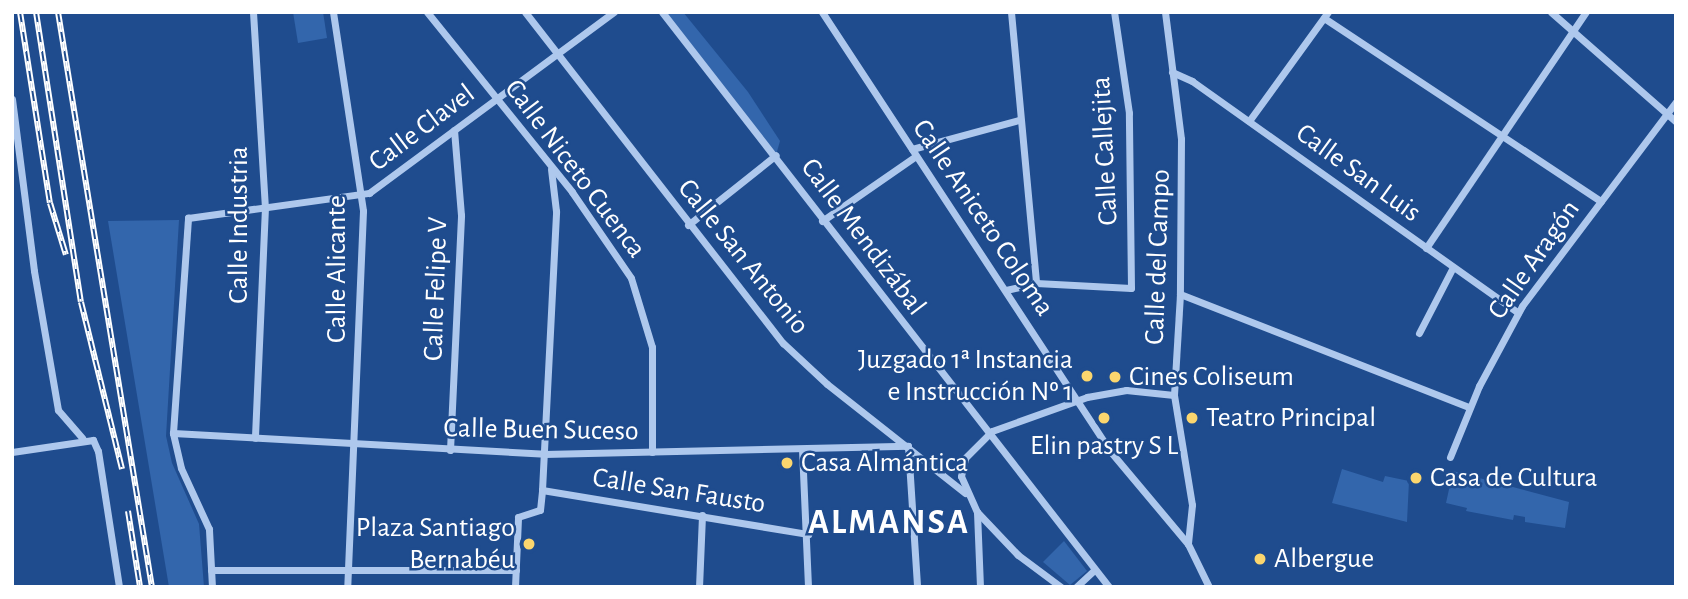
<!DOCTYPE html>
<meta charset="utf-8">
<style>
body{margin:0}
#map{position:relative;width:1688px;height:599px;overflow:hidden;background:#1f4c8e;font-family:"Alegreya Sans",sans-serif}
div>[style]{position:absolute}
.green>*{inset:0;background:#3366ac}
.minor>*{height:7px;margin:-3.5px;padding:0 3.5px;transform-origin:3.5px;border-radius:3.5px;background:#aec8ed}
.rail>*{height:6px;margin-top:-3px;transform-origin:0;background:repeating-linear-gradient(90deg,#1f4c8e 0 10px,#fff 0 20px);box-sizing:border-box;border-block:2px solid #fff}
.dots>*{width:19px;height:19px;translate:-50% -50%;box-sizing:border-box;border:4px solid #1f4c8e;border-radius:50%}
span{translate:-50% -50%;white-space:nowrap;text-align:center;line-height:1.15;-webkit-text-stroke:5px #1f4c8e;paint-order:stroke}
.street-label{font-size:28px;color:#fff}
.poi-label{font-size:28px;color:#fff}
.right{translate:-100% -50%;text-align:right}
.left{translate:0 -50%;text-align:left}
.district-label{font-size:35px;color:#fff;font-weight:700;letter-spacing:2px}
.frame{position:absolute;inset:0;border:14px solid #fff;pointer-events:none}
</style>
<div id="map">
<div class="green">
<i style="clip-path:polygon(293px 12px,323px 12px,327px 38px,298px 43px)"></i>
<i style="clip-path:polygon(662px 12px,683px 12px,748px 92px,780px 141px,776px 155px)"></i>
<i style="clip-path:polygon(179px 220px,166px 436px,172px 463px,199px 524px,204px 587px,169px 587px,108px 221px)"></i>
<i style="clip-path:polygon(1342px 469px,1383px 482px,1385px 476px,1409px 481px,1407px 522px,1332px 503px)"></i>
<i style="clip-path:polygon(1453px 471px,1569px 502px,1565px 528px,1525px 522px,1525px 517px,1514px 515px,1513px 520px,1466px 511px,1467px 508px,1446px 503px)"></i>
<i style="clip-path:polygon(1064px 541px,1087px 571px,1070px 585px,1043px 562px)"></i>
</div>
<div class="minor">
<i style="left:253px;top:12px;width:195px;rotate:86.5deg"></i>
<i style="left:265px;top:207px;width:231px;rotate:92.5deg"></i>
<i style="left:333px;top:12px;width:201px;rotate:81.4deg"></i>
<i style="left:363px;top:211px;width:376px;rotate:92.4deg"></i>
<i style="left:427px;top:12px;width:231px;rotate:51.1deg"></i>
<i style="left:572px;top:192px;width:104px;rotate:55.5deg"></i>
<i style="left:631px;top:278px;width:72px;rotate:73.1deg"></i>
<i style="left:652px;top:347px;width:105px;rotate:90deg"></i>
<i style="left:525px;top:12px;width:420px;rotate:52.1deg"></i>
<i style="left:783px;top:343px;width:60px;rotate:43deg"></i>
<i style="left:827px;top:384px;width:176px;rotate:38.3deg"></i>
<i style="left:662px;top:12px;width:728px;rotate:52.14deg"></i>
<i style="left:822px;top:12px;width:525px;rotate:56.73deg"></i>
<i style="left:1110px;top:451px;width:121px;rotate:50deg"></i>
<i style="left:1188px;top:544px;width:48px;rotate:64deg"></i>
<i style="left:1011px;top:12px;width:272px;rotate:84.7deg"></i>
<i style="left:1165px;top:12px;width:128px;rotate:82.8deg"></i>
<i style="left:1181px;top:139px;width:155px;rotate:90.4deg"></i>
<i style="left:1180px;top:294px;width:101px;rotate:93.4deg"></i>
<i style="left:1174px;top:395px;width:111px;rotate:80.7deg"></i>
<i style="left:1192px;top:505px;width:39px;rotate:96deg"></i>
<i style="left:1551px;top:12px;width:167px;rotate:41.3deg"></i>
<i style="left:1324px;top:18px;width:332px;rotate:33.5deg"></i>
<i style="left:1172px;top:72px;width:22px;rotate:24deg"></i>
<i style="left:1192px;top:81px;width:400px;rotate:35.4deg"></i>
<i style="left:12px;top:99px;width:173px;rotate:82.7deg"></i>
<i style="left:34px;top:271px;width:141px;rotate:80.2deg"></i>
<i style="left:58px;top:410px;width:37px;rotate:49deg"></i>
<i style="left:1249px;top:121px;width:135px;rotate:-54.1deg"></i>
<i style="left:912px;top:149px;width:111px;rotate:-15.2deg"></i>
<i style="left:822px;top:221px;width:114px;rotate:-34.7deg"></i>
<i style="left:688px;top:225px;width:112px;rotate:-38.5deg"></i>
<i style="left:1426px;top:248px;width:285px;rotate:-55.9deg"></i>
<i style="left:1006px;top:290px;width:31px;rotate:-13deg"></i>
<i style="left:1036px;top:283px;width:95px;rotate:3deg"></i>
<i style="left:1131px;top:288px;width:175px;rotate:-90.7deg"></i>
<i style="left:1129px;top:113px;width:102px;rotate:-98.4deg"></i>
<i style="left:1180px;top:294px;width:310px;rotate:21.4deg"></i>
<i style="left:1419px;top:333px;width:74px;rotate:-62.7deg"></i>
<i style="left:173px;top:433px;width:372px;rotate:3.2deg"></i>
<i style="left:544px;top:454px;width:364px;rotate:-1.3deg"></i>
<i style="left:908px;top:446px;width:141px;rotate:86.3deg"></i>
<i style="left:802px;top:449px;width:138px;rotate:87.5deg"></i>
<i style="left:450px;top:450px;width:235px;rotate:-87.3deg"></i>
<i style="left:461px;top:215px;width:85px;rotate:-94.7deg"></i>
<i style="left:12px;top:452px;width:82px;rotate:-8.4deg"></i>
<i style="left:93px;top:440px;width:12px;rotate:66deg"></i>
<i style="left:98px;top:451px;width:138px;rotate:81.2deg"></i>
<i style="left:1450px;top:457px;width:77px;rotate:-67.8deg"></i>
<i style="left:1479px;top:386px;width:91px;rotate:-61.7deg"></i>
<i style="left:1522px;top:306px;width:256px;rotate:-53deg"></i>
<i style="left:542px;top:490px;width:270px;rotate:9.4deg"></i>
<i style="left:977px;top:512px;width:75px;rotate:87.7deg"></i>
<i style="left:211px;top:570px;width:305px"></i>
<i style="left:212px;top:587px;width:58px;rotate:-93deg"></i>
<i style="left:209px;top:529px;width:67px;rotate:-114.7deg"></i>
<i style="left:181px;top:468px;width:36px;rotate:-103deg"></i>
<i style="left:173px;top:433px;width:216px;rotate:-86deg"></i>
<i style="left:188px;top:218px;width:183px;rotate:-7.9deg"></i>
<i style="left:369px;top:193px;width:305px;rotate:-36.5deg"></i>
<i style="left:515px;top:587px;width:70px;rotate:-87.5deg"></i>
<i style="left:518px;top:517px;width:23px;rotate:-18deg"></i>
<i style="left:540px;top:510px;width:20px;rotate:-84deg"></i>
<i style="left:542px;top:490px;width:279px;rotate:-87.1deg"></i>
<i style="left:556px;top:211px;width:42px;rotate:-96.8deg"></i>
<i style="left:699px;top:587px;width:72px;rotate:-87.6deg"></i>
<i style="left:1061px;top:587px;width:54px;rotate:-143.3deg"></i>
<i style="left:1018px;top:555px;width:59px;rotate:-133.6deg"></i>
<i style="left:977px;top:512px;width:39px;rotate:-114deg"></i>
<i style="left:961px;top:476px;width:18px;rotate:-77deg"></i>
<i style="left:965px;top:458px;width:38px;rotate:-45deg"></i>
<i style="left:992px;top:431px;width:101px;rotate:-19.7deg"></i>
<i style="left:1087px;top:397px;width:40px;rotate:-10deg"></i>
<i style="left:1126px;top:390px;width:48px;rotate:5.9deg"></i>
<i style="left:1076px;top:587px;width:25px;rotate:-43deg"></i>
</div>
<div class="rail">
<i style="left:20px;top:12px;width:193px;rotate:81.1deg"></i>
<i style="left:50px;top:203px;width:54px;rotate:72.9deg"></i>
<i style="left:36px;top:12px;width:293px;rotate:81.2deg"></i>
<i style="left:81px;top:302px;width:172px;rotate:76.2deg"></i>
<i style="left:58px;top:12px;width:583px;rotate:80.72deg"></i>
<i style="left:128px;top:511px;width:77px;rotate:81deg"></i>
</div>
<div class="dots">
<i style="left:1087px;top:376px;background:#fbd66e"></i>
<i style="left:1115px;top:377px;background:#fbd66e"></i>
<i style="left:1104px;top:418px;background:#fbd66e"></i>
<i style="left:1192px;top:418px;background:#fbd66e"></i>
<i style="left:787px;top:463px;background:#fbd66e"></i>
<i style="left:1416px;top:478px;background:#fbd66e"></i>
<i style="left:529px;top:544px;background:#fbd66e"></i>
<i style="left:1260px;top:559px;background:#fbd66e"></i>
</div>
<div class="street-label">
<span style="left:422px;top:128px;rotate:-37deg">Calle Clavel</span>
<span style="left:1105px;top:151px;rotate:-93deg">Calle Callejita</span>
<span style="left:575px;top:169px;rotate:53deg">Calle Niceto Cuenca</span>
<span style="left:1358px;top:173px;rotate:36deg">Calle San Luis</span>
<span style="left:983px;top:218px;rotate:56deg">Calle Aniceto Coloma</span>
<span style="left:239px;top:225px;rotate:-90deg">Calle Industria</span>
<span style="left:863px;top:237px;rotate:53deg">Calle Mendizábal</span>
<span style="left:743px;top:257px;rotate:51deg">Calle San Antonio</span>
<span style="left:1158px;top:257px;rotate:-88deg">Calle del Campo</span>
<span style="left:1534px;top:260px;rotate:-55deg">Calle Aragón</span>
<span style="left:337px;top:269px;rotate:-90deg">Calle Alicante</span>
<span style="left:436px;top:289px;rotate:-88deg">Calle Felipe V</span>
<span style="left:541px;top:430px;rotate:1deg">Calle Buen Suceso</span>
<span style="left:679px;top:491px;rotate:9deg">Calle San Fausto</span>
</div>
<div class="poi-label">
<span class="right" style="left:1073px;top:376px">Juzgado 1ª Instancia<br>e Instrucción Nº 1</span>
<span class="left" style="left:1129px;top:377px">Cines Coliseum</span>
<span class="left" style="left:1206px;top:418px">Teatro Principal</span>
<span style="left:1104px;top:446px">Elin pastry S L</span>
<span class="left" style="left:801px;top:463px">Casa Almántica</span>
<span class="left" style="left:1430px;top:478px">Casa de Cultura</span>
<span class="right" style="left:515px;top:544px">Plaza Santiago<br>Bernabéu</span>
<span class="left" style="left:1274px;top:559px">Albergue</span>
</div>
<div class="district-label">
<span style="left:889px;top:523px">ALMANSA</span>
</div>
<div class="frame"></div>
</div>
